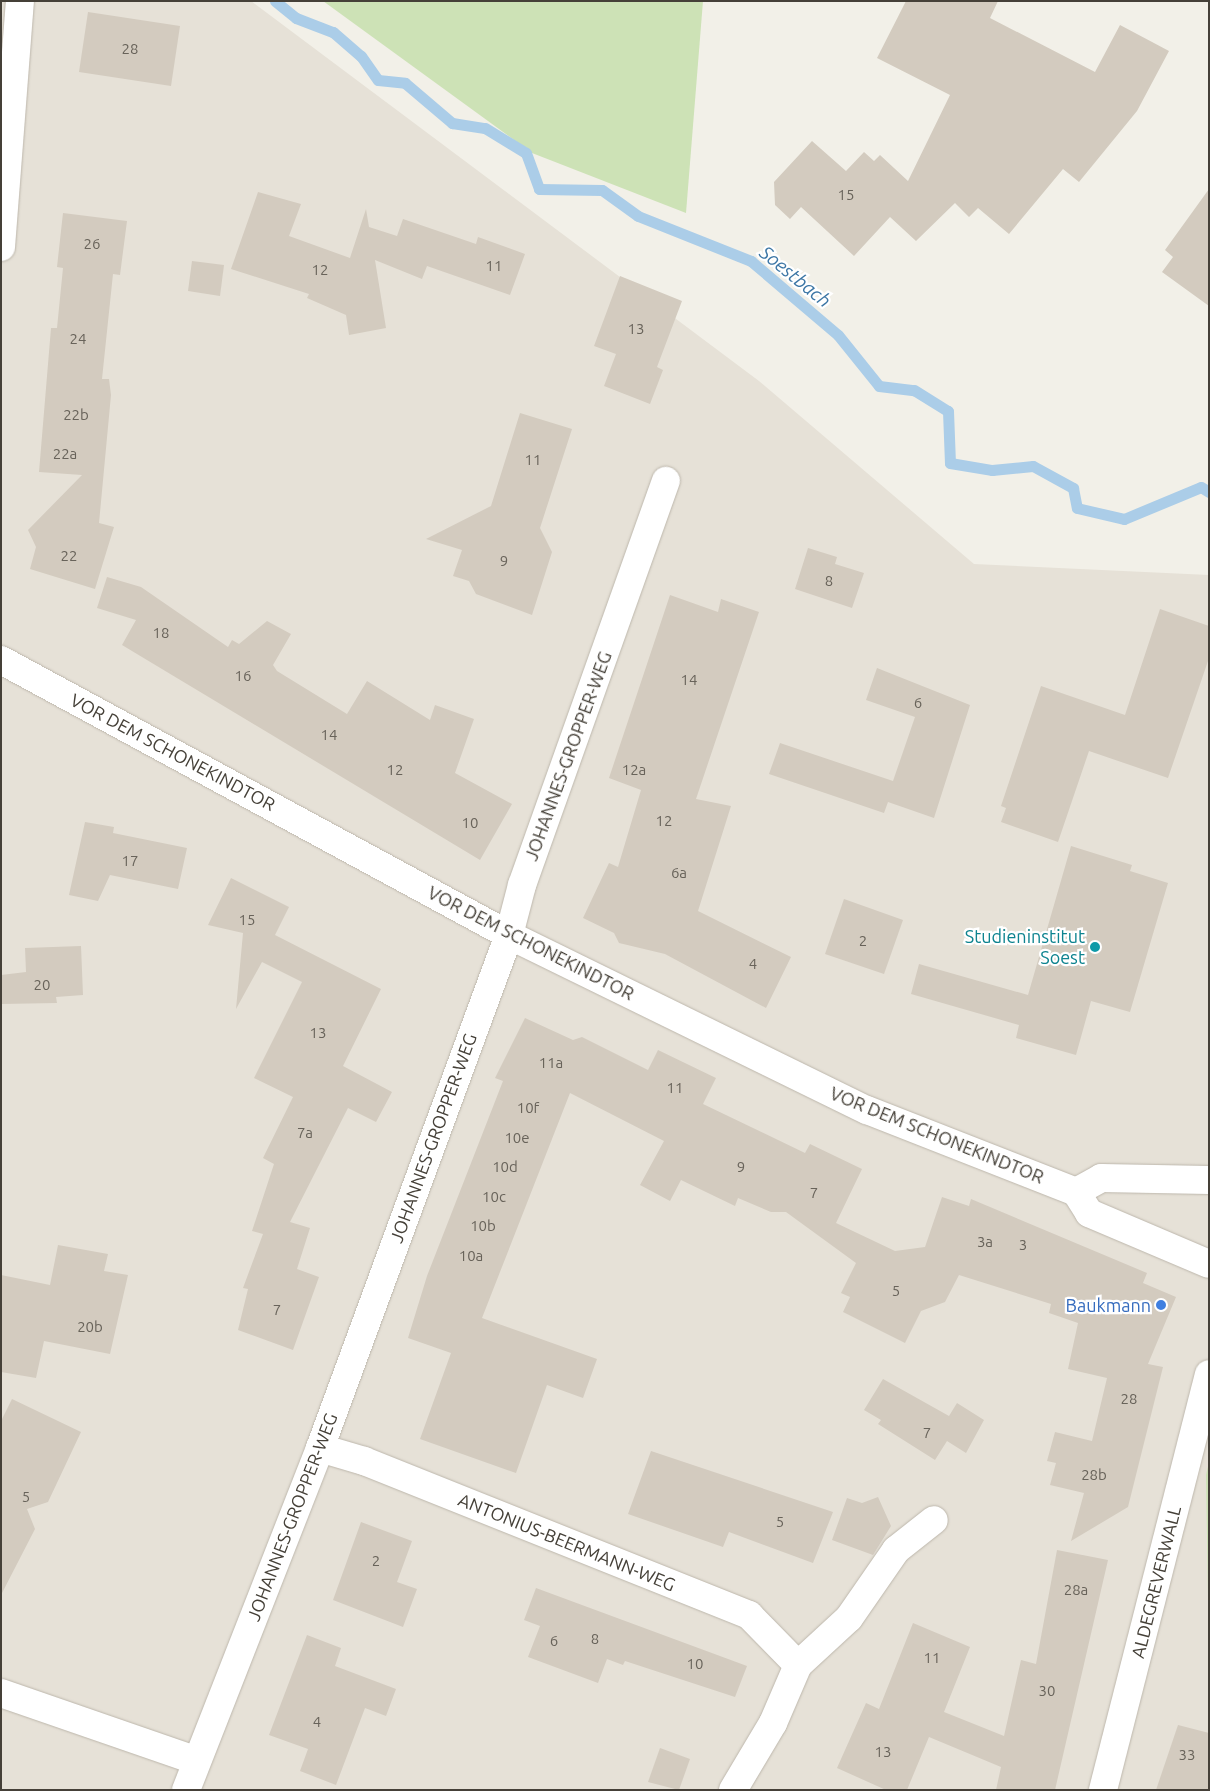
<!DOCTYPE html>
<style>
body{margin:0}
#map{position:relative;width:1210px;height:1791px;overflow:hidden;background:#f2f0e8;font-family:Ubuntu,sans-serif}
div>[style]{position:absolute}
.residential>*{inset:0;background:#e6e1d7}
.green>*{inset:0;background:#cde2b6}
.stream>*{height:11px;margin:-5.5px;padding:0 5.5px;transform-origin:5.5px;border-radius:5.5px;background:#abcde8}
.building>*{inset:0;background:#d3cbbf}
.roads{filter:drop-shadow(0 0 1px #bdb7ac) drop-shadow(0 0 1px #bdb7ac)}
.minor>*{height:28px;margin:-14px;padding:0 14px;transform-origin:14px;border-radius:14px;background:#fff}
.dots>*{width:14px;height:14px;translate:-50% -50%;box-sizing:border-box;border:2px solid #fff;border-radius:50%}
span{translate:-50% -50%;white-space:nowrap;text-align:center;line-height:1.15;-webkit-text-stroke:4.5px #fff;paint-order:stroke}
.number-label{font-size:15px;color:#68635a}
.number-label span{-webkit-text-stroke-width:0}
.street-label{font-size:18px;color:#454038}
.culture-label{font-size:18px;color:#0d838f}
.right{translate:-100% -50%;text-align:right}
.shop-label{font-size:18px;color:#366cbe}
.water-label{font-size:19px;color:#3c76a5;font-style:italic}
.frame{position:absolute;inset:0;border:2px solid #454038;pointer-events:none}
</style>
<div id="map">
<div class="residential">
<i style="clip-path:polygon(1px 1px,251px 1px,759px 381px,974px 564px,1209px 575px,1209px 1790px,1px 1790px)"></i>
</div>
<div class="green">
<i style="clip-path:polygon(323px 1px,703px 1px,686px 213px,532px 153px)"></i>
<i style="clip-path:polygon(1209px 1462px,1209px 1660px,1206px 1475px)"></i>
</div>
<div class="stream">
<i style="left:275px;top:1px;width:27px;rotate:39deg"></i>
<i style="left:296px;top:18px;width:40px;rotate:21deg"></i>
<i style="left:333px;top:32px;width:37px;rotate:41deg"></i>
<i style="left:361px;top:56px;width:29px;rotate:55deg"></i>
<i style="left:378px;top:80px;width:27px;rotate:6deg"></i>
<i style="left:405px;top:83px;width:62px;rotate:40.4deg"></i>
<i style="left:452px;top:123px;width:33px;rotate:9deg"></i>
<i style="left:485px;top:128px;width:48px;rotate:31.4deg"></i>
<i style="left:526px;top:153px;width:38px;rotate:70deg"></i>
<i style="left:539px;top:189px;width:63px;rotate:0.9deg"></i>
<i style="left:602px;top:190px;width:44px;rotate:35.8deg"></i>
<i style="left:638px;top:216px;width:122px;rotate:21.7deg"></i>
<i style="left:751px;top:261px;width:114px;rotate:40.4deg"></i>
<i style="left:838px;top:335px;width:65px;rotate:51.2deg"></i>
<i style="left:879px;top:386px;width:35px;rotate:7deg"></i>
<i style="left:914px;top:390px;width:40px;rotate:32deg"></i>
<i style="left:948px;top:411px;width:52px;rotate:87.8deg"></i>
<i style="left:950px;top:463px;width:43px;rotate:9.5deg"></i>
<i style="left:992px;top:470px;width:41px;rotate:-5.6deg"></i>
<i style="left:1033px;top:466px;width:46px;rotate:28.8deg"></i>
<i style="left:1073px;top:488px;width:20px;rotate:79deg"></i>
<i style="left:1077px;top:508px;width:48px;rotate:13.2deg"></i>
<i style="left:1124px;top:519px;width:83px;rotate:-22.6deg"></i>
<i style="left:1201px;top:487px;width:9px;rotate:32deg"></i>
</div>
<div class="building">
<i style="clip-path:polygon(906px 1px,998px 1px,990px 18px,1095px 72px,1120px 25px,1169px 51px,1137px 111px,1079px 182px,1063px 169px,1009px 234px,978px 208px,969px 217px,955px 203px,916px 241px,890px 217px,854px 256px,801px 207px,790px 219px,775px 205px,774px 182px,812px 141px,846px 171px,864px 152px,874px 161px,880px 155px,908px 181px,950px 95px,877px 58px)"></i>
<i style="clip-path:polygon(88px 12px,180px 26px,171px 86px,79px 72px)"></i>
<i style="clip-path:polygon(1209px 189px,1209px 306px,1162px 272px,1173px 257px,1165px 250px)"></i>
<i style="clip-path:polygon(258px 192px,301px 204px,289px 236px,350px 258px,366px 209px,369px 227px,397px 236px,403px 219px,476px 244px,478px 237px,525px 254px,510px 295px,427px 266px,422px 279px,375px 260px,386px 328px,349px 335px,346px 315px,307px 298px,309px 294px,231px 269px)"></i>
<i style="clip-path:polygon(63px 213px,127px 221px,120px 275px,113px 274px,102px 379px,109px 379px,111px 395px,99px 523px,114px 527px,95px 589px,30px 569px,36px 547px,28px 530px,82px 475px,39px 472px,51px 328px,57px 328px,63px 268px,57px 267px)"></i>
<i style="clip-path:polygon(192px 261px,224px 265px,220px 296px,188px 291px)"></i>
<i style="clip-path:polygon(620px 276px,682px 301px,657px 367px,663px 370px,650px 404px,604px 386px,616px 354px,594px 346px)"></i>
<i style="clip-path:polygon(520px 413px,572px 429px,540px 528px,552px 552px,532px 615px,476px 594px,469px 581px,453px 576px,462px 550px,426px 539px,491px 506px)"></i>
<i style="clip-path:polygon(808px 548px,837px 557px,835px 564px,864px 573px,852px 608px,795px 589px)"></i>
<i style="clip-path:polygon(107px 577px,141px 587px,228px 647px,232px 640px,239px 644px,267px 621px,291px 634px,273px 665px,277px 671px,347px 714px,367px 681px,430px 720px,435px 705px,474px 719px,455px 773px,512px 804px,480px 860px,122px 645px,136px 620px,97px 608px)"></i>
<i style="clip-path:polygon(670px 595px,718px 612px,721px 599px,759px 612px,696px 799px,731px 806px,698px 911px,791px 957px,766px 1008px,665px 954px,619px 943px,614px 933px,583px 918px,609px 863px,618px 867px,641px 790px,609px 778px)"></i>
<i style="clip-path:polygon(1160px 609px,1209px 626px,1209px 658px,1168px 778px,1089px 751px,1058px 842px,1001px 822px,1006px 808px,1001px 806px,1041px 686px,1125px 715px)"></i>
<i style="clip-path:polygon(877px 668px,970px 705px,934px 818px,888px 802px,884px 813px,769px 774px,780px 743px,893px 781px,915px 717px,866px 700px)"></i>
<i style="clip-path:polygon(85px 822px,114px 827px,113px 833px,187px 848px,178px 889px,110px 875px,98px 901px,69px 895px)"></i>
<i style="clip-path:polygon(1071px 846px,1132px 865px,1130px 871px,1168px 883px,1130px 1012px,1091px 1001px,1076px 1055px,1016px 1038px,1019px 1025px,911px 994px,919px 964px,1028px 995px)"></i>
<i style="clip-path:polygon(231px 878px,289px 907px,275px 935px,381px 989px,343px 1066px,392px 1092px,376px 1122px,348px 1108px,290px 1222px,310px 1228px,297px 1269px,319px 1277px,293px 1350px,238px 1330px,248px 1289px,243px 1288px,263px 1234px,252px 1231px,274px 1164px,263px 1158px,293px 1097px,254px 1078px,302px 982px,262px 962px,236px 1009px,243px 933px,208px 925px)"></i>
<i style="clip-path:polygon(844px 899px,903px 920px,884px 974px,825px 954px)"></i>
<i style="clip-path:polygon(81px 946px,83px 995px,56px 997px,57px 1003px,1px 1004px,1px 975px,26px 972px,25px 948px)"></i>
<i style="clip-path:polygon(525px 1018px,573px 1040px,582px 1037px,648px 1070px,658px 1050px,716px 1078px,703px 1104px,805px 1153px,810px 1144px,862px 1169px,836px 1223px,895px 1251px,925px 1247px,942px 1197px,969px 1206px,971px 1199px,1147px 1273px,1143px 1283px,1176px 1297px,1148px 1364px,1163px 1367px,1128px 1507px,1071px 1541px,1084px 1493px,1050px 1485px,1056px 1463px,1047px 1461px,1055px 1432px,1092px 1441px,1107px 1378px,1068px 1369px,1078px 1323px,1049px 1313px,1051px 1304px,959px 1275px,945px 1302px,921px 1311px,905px 1343px,843px 1312px,850px 1297px,841px 1293px,856px 1263px,786px 1212px,771px 1212px,738px 1198px,735px 1206px,681px 1180px,670px 1201px,640px 1185px,664px 1141px,570px 1093px,482px 1318px,597px 1359px,583px 1398px,547px 1385px,516px 1473px,420px 1439px,451px 1353px,408px 1338px,427px 1276px,503px 1081px,495px 1078px)"></i>
<i style="clip-path:polygon(58px 1245px,108px 1254px,104px 1271px,128px 1275px,110px 1354px,44px 1341px,36px 1378px,1px 1372px,1px 1275px,50px 1285px)"></i>
<i style="clip-path:polygon(883px 1379px,949px 1416px,957px 1403px,984px 1420px,966px 1453px,947px 1441px,935px 1460px,878px 1424px,881px 1420px,864px 1410px)"></i>
<i style="clip-path:polygon(12px 1399px,81px 1432px,48px 1502px,27px 1509px,35px 1529px,1px 1595px,1px 1421px)"></i>
<i style="clip-path:polygon(651px 1451px,833px 1512px,813px 1563px,729px 1532px,723px 1547px,628px 1514px)"></i>
<i style="clip-path:polygon(878px 1497px,891px 1526px,873px 1555px,832px 1540px,847px 1498px,862px 1503px)"></i>
<i style="clip-path:polygon(361px 1522px,412px 1541px,397px 1582px,417px 1589px,403px 1627px,333px 1600px)"></i>
<i style="clip-path:polygon(1057px 1550px,1108px 1560px,1055px 1790px,996px 1790px,1001px 1767px,929px 1737px,907px 1790px,886px 1790px,837px 1768px,866px 1703px,879px 1709px,913px 1623px,970px 1647px,944px 1712px,1004px 1736px,1021px 1660px,1036px 1664px)"></i>
<i style="clip-path:polygon(536px 1588px,747px 1666px,735px 1697px,625px 1661px,623px 1665px,607px 1659px,598px 1683px,528px 1657px,540px 1626px,524px 1620px)"></i>
<i style="clip-path:polygon(307px 1635px,341px 1648px,335px 1666px,396px 1689px,386px 1716px,365px 1708px,336px 1785px,300px 1771px,308px 1749px,269px 1735px)"></i>
<i style="clip-path:polygon(1178px 1725px,1209px 1733px,1209px 1790px,1156px 1790px)"></i>
<i style="clip-path:polygon(660px 1748px,690px 1759px,679px 1790px,648px 1782px)"></i>
</div>
<div class="roads">
<div class="minor">
<i style="left:1px;top:247px;width:247px;rotate:-85.6deg"></i>
<i style="left:1px;top:660px;width:578px;rotate:28.43deg"></i>
<i style="left:509px;top:935px;width:398px;rotate:26.1deg"></i>
<i style="left:867px;top:1110px;width:225px;rotate:21.4deg"></i>
<i style="left:1076px;top:1192px;width:25px;rotate:58deg"></i>
<i style="left:1089px;top:1213px;width:130px;rotate:23deg"></i>
<i style="left:1076px;top:1192px;width:29px;rotate:-29deg"></i>
<i style="left:1101px;top:1178px;width:108px;rotate:1.1deg"></i>
<i style="left:320px;top:1448px;width:46px;rotate:16.5deg"></i>
<i style="left:364px;top:1461px;width:415px;rotate:21.8deg"></i>
<i style="left:749px;top:1615px;width:70px;rotate:45.6deg"></i>
<i style="left:798px;top:1665px;width:63px;rotate:113.3deg"></i>
<i style="left:773px;top:1723px;width:78px;rotate:120.8deg"></i>
<i style="left:798px;top:1665px;width:69px;rotate:-42.7deg"></i>
<i style="left:849px;top:1618px;width:83px;rotate:-55.3deg"></i>
<i style="left:896px;top:1550px;width:48px;rotate:-38.3deg"></i>
<i style="left:1px;top:1693px;width:207px;rotate:19.1deg"></i>
<i style="left:186px;top:1790px;width:367px;rotate:-68.6deg"></i>
<i style="left:320px;top:1448px;width:547px;rotate:-69.78deg"></i>
<i style="left:509px;top:935px;width:52px;rotate:-75.4deg"></i>
<i style="left:522px;top:885px;width:429px;rotate:-70.4deg"></i>
<i style="left:1103px;top:1790px;width:429px;rotate:-75.7deg"></i>
</div>
</div>
<div class="dots">
<i style="left:1095px;top:947px;background:#0f9aa8"></i>
<i style="left:1161px;top:1305px;background:#3f7fe0"></i>
</div>
<div class="number-label">
<span style="left:130px;top:49px">28</span>
<span style="left:846px;top:195px">15</span>
<span style="left:92px;top:244px">26</span>
<span style="left:494px;top:266px">11</span>
<span style="left:320px;top:270px">12</span>
<span style="left:636px;top:329px">13</span>
<span style="left:78px;top:339px">24</span>
<span style="left:76px;top:415px">22b</span>
<span style="left:65px;top:454px">22a</span>
<span style="left:533px;top:460px">11</span>
<span style="left:69px;top:556px">22</span>
<span style="left:504px;top:561px">9</span>
<span style="left:829px;top:581px">8</span>
<span style="left:161px;top:633px">18</span>
<span style="left:243px;top:676px">16</span>
<span style="left:689px;top:680px">14</span>
<span style="left:918px;top:703px">6</span>
<span style="left:329px;top:735px">14</span>
<span style="left:395px;top:770px">12</span>
<span style="left:634px;top:770px">12a</span>
<span style="left:664px;top:821px">12</span>
<span style="left:470px;top:823px">10</span>
<span style="left:130px;top:861px">17</span>
<span style="left:679px;top:873px">6a</span>
<span style="left:247px;top:920px">15</span>
<span style="left:863px;top:941px">2</span>
<span style="left:753px;top:964px">4</span>
<span style="left:42px;top:985px">20</span>
<span style="left:318px;top:1033px">13</span>
<span style="left:551px;top:1063px">11a</span>
<span style="left:675px;top:1088px">11</span>
<span style="left:528px;top:1108px">10f</span>
<span style="left:305px;top:1133px">7a</span>
<span style="left:517px;top:1138px">10e</span>
<span style="left:505px;top:1167px">10d</span>
<span style="left:741px;top:1167px">9</span>
<span style="left:814px;top:1193px">7</span>
<span style="left:494px;top:1197px">10c</span>
<span style="left:483px;top:1226px">10b</span>
<span style="left:985px;top:1242px">3a</span>
<span style="left:1023px;top:1245px">3</span>
<span style="left:471px;top:1256px">10a</span>
<span style="left:896px;top:1291px">5</span>
<span style="left:277px;top:1310px">7</span>
<span style="left:90px;top:1327px">20b</span>
<span style="left:1129px;top:1399px">28</span>
<span style="left:927px;top:1433px">7</span>
<span style="left:1094px;top:1475px">28b</span>
<span style="left:26px;top:1497px">5</span>
<span style="left:780px;top:1522px">5</span>
<span style="left:376px;top:1561px">2</span>
<span style="left:1076px;top:1590px">28a</span>
<span style="left:595px;top:1639px">8</span>
<span style="left:554px;top:1641px">6</span>
<span style="left:932px;top:1658px">11</span>
<span style="left:695px;top:1664px">10</span>
<span style="left:1047px;top:1691px">30</span>
<span style="left:317px;top:1722px">4</span>
<span style="left:883px;top:1752px">13</span>
<span style="left:1187px;top:1755px">33</span>
</div>
<div class="street-label">
<span style="left:173px;top:752px;rotate:28deg">VOR DEM SCHONEKINDTOR</span>
<span style="left:568px;top:756px;rotate:-70deg">JOHANNES-GROPPER-WEG</span>
<span style="left:531px;top:943px;rotate:27deg">VOR DEM SCHONEKINDTOR</span>
<span style="left:937px;top:1135px;rotate:22deg">VOR DEM SCHONEKINDTOR</span>
<span style="left:433px;top:1138px;rotate:-70deg">JOHANNES-GROPPER-WEG</span>
<span style="left:292px;top:1517px;rotate:-69deg">JOHANNES-GROPPER-WEG</span>
<span style="left:567px;top:1542px;rotate:22deg">ANTONIUS-BEERMANN-WEG</span>
<span style="left:1156px;top:1582px;rotate:-76deg">ALDEGREVERWALL</span>
</div>
<div class="culture-label">
<span class="right" style="left:1085px;top:947px">Studieninstitut<br>Soest</span>
</div>
<div class="shop-label">
<span class="right" style="left:1151px;top:1305px">Baukmann</span>
</div>
<div class="water-label">
<span style="left:795px;top:277px;rotate:39deg">Soestbach</span>
</div>
<div class="frame"></div>
</div>
